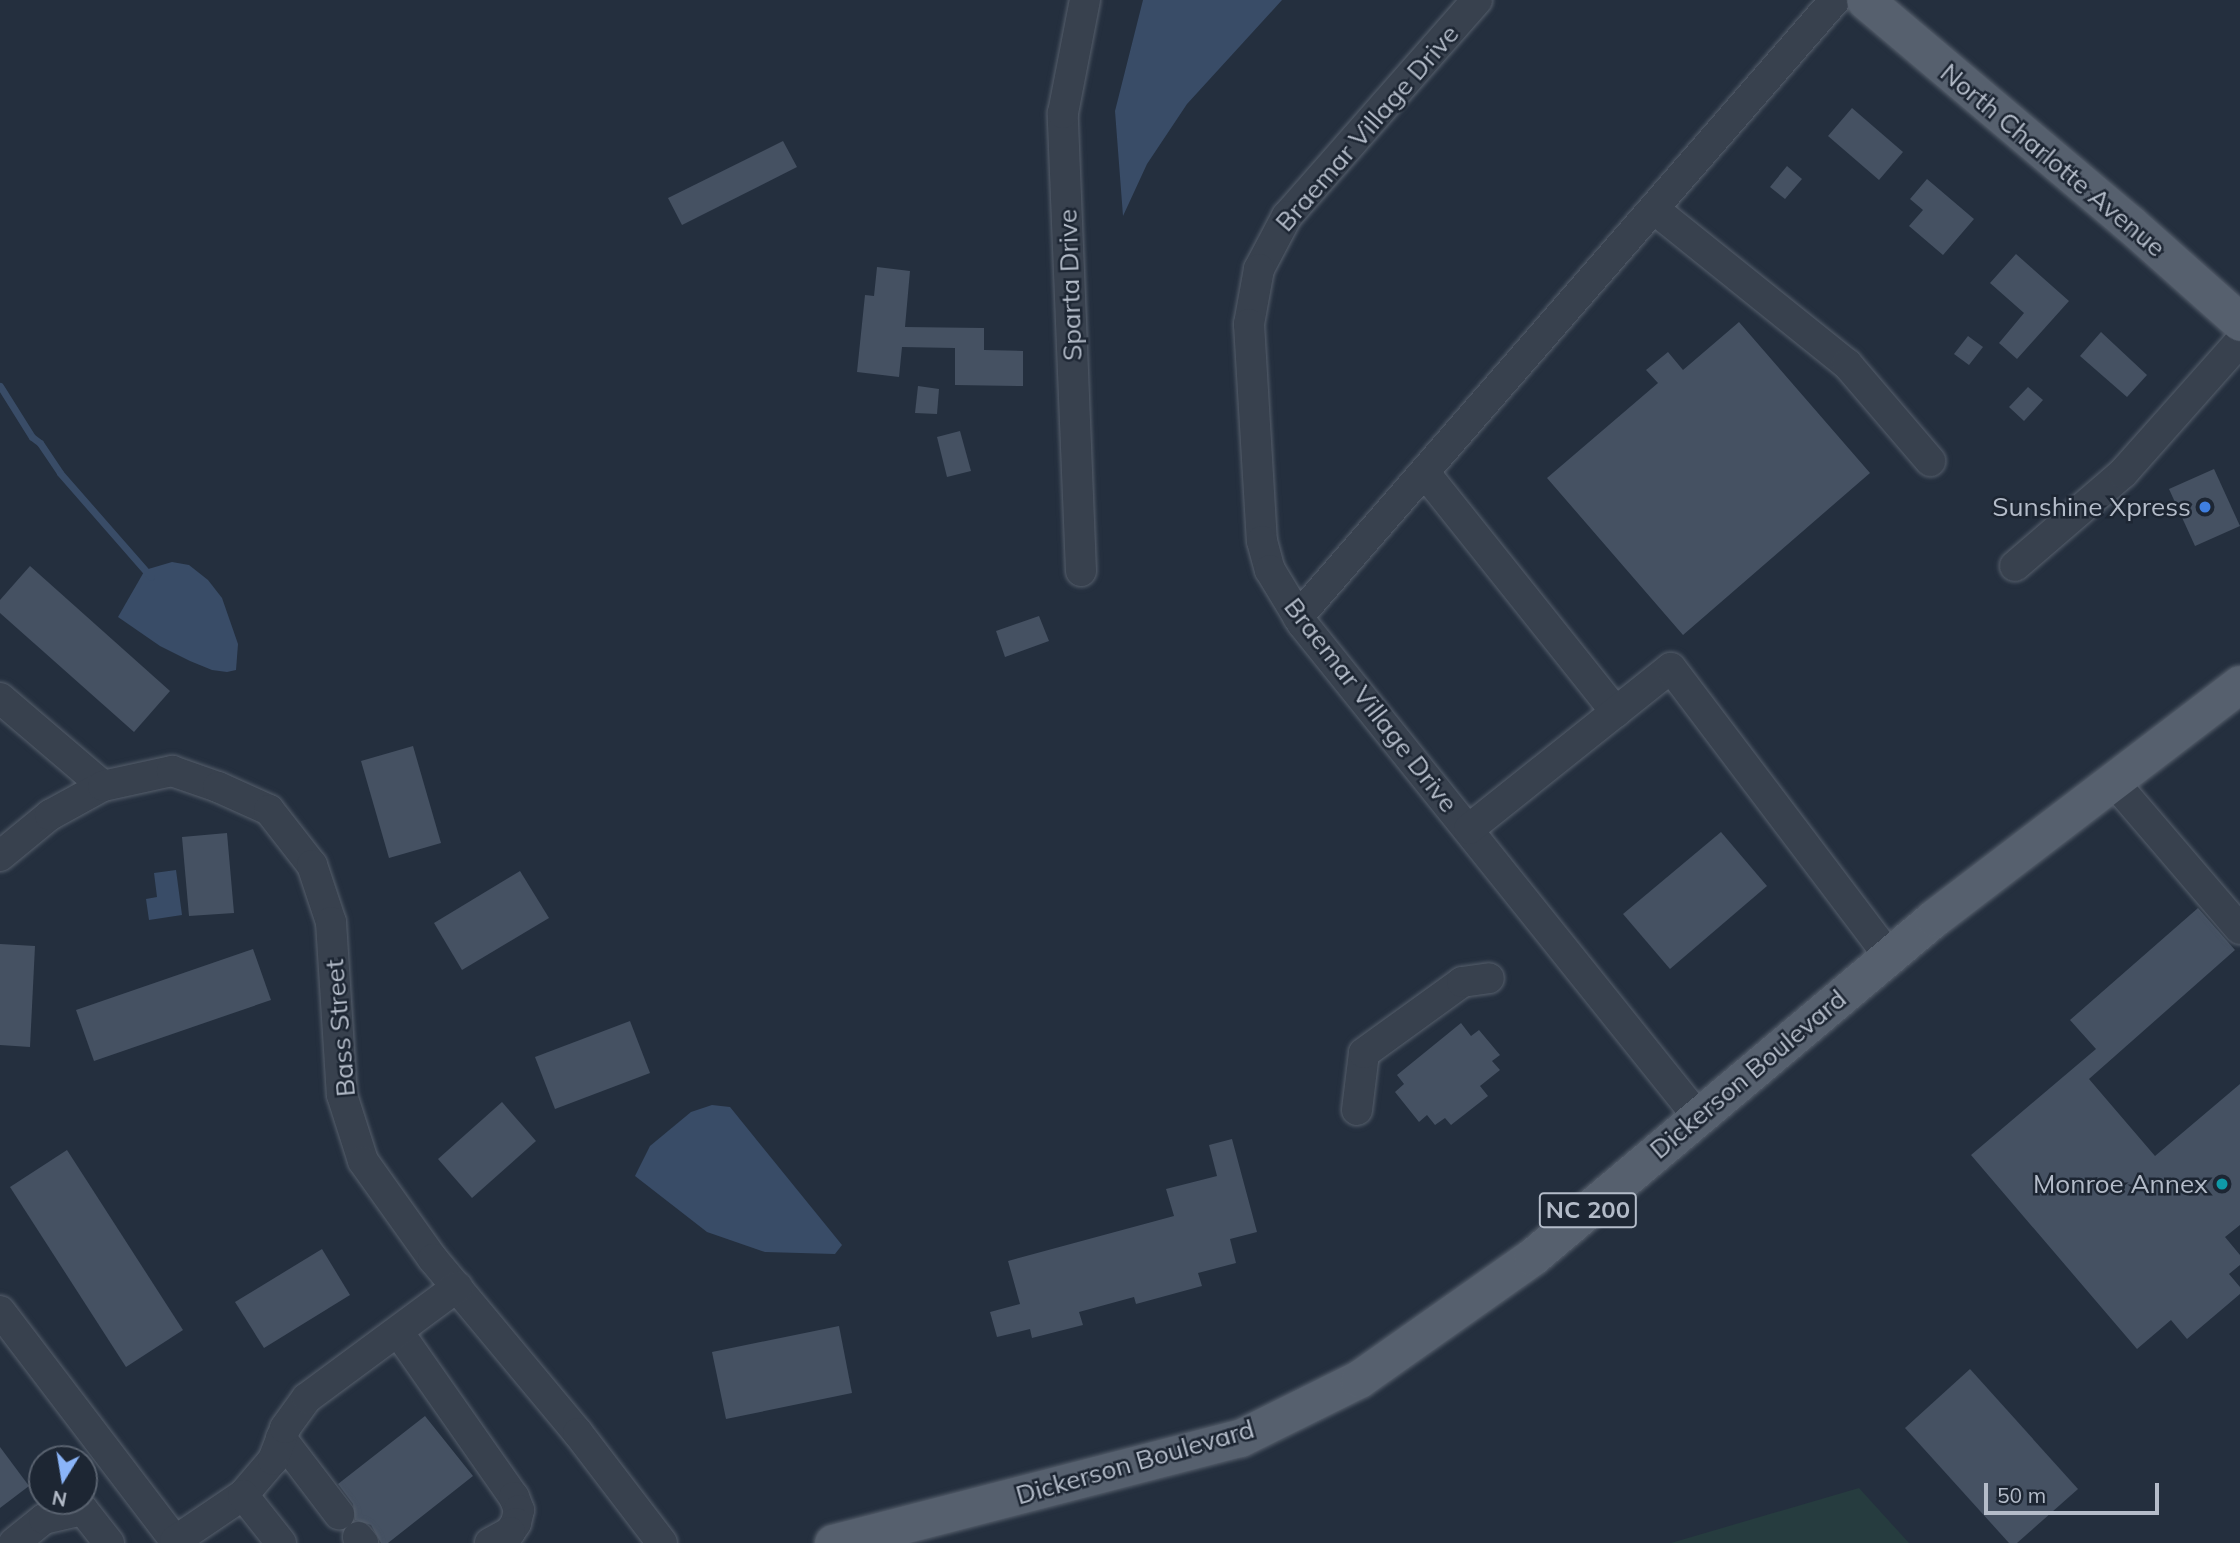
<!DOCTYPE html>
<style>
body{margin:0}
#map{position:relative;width:2240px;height:1543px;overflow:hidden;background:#242f3e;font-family:Mulish,sans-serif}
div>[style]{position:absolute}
.green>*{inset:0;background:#263c3f}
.water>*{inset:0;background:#394c67}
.stream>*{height:7px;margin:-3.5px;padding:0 3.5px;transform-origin:3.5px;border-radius:3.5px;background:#394c67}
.building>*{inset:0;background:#455162}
.roads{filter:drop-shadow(0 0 2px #565f6c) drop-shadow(0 0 2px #565f6c)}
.minor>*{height:30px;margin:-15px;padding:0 15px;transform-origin:15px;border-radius:15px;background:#38414e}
.major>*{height:37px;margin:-18.5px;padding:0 18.5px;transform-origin:18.5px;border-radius:18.5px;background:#56606e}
.dots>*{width:19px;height:19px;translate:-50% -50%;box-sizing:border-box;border:4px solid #1d2633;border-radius:50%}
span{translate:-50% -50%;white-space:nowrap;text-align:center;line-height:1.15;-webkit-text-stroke:5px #1d2633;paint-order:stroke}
.shield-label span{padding:2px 5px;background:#1d2633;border:2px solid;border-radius:5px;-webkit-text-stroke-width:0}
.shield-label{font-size:24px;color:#b4bcc9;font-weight:700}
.street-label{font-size:26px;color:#b4bcc9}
.poi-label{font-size:26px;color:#b4bcc9}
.right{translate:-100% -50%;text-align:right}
.north{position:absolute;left:28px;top:1445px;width:70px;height:70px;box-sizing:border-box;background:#1d2633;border:2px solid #59626f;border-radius:50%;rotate:191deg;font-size:19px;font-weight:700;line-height:28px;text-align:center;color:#b4bcc9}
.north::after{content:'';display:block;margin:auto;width:24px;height:32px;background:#8ab4f8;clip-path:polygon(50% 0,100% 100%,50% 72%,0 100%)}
.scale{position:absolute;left:1984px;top:1483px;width:175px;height:32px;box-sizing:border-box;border:4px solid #b4bcc9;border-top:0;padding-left:9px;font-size:21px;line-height:24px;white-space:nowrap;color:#b4bcc9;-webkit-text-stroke:5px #1d2633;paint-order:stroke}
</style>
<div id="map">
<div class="green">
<i style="clip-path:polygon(1859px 1488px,1909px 1543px,1671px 1543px)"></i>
</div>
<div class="water">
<i style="clip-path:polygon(1143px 0,1282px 0,1187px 104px,1147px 164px,1123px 216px,1115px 111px)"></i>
<i style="clip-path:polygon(172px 562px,189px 565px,208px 580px,222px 598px,238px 644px,236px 670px,227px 672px,212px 670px,190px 661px,160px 646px,118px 617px,145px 570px)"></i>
<i style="clip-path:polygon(176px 870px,182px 915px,149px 920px,146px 899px,157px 897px,154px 873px)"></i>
<i style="clip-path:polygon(712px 1105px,730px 1107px,842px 1245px,835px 1254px,765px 1252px,707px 1232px,635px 1176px,650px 1146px,691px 1112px)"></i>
</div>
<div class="stream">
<i style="left:0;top:386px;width:60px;rotate:57.9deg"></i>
<i style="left:32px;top:437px;width:10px;rotate:37deg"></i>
<i style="left:40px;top:443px;width:36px;rotate:56deg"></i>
<i style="left:60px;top:473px;width:138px;rotate:48.8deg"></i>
</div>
<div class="building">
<i style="clip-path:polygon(1852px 108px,1903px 152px,1879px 180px,1828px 136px)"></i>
<i style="clip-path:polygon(783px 141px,797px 167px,682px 225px,668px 198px)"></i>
<i style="clip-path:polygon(1787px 166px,1802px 179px,1785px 199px,1770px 187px)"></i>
<i style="clip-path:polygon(1927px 179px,1974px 219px,1943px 255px,1909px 226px,1923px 210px,1910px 199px)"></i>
<i style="clip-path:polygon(2016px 254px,2069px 301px,2017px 359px,1999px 343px,2024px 313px,1990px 283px)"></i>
<i style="clip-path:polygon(877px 267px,910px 271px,905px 327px,984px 328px,984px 350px,1023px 351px,1023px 386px,955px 385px,955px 348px,902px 347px,899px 377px,857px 372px,865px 295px,874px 296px)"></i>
<i style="clip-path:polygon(1739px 322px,1870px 473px,1683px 635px,1547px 478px,1658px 383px,1646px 370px,1668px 352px,1683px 370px)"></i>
<i style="clip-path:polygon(2101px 332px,2147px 375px,2127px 397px,2080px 356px)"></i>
<i style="clip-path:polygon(1968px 336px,1983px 347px,1969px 365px,1954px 354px)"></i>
<i style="clip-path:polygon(918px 386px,939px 389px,937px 414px,915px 413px)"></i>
<i style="clip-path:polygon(2028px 387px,2043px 400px,2024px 421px,2009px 407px)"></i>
<i style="clip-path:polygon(960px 431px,971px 471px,947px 477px,937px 437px)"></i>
<i style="clip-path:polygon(2214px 469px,2240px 526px,2195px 546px,2169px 489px)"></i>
<i style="clip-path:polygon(30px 566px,170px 691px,134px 732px,0 613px,0 600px)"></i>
<i style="clip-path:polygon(1039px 616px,1049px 641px,1005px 657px,996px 631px)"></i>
<i style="clip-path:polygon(413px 746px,441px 843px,389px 858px,361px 761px)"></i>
<i style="clip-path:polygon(1721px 832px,1767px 886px,1670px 969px,1623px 914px)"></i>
<i style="clip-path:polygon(227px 833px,234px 913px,189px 916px,182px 837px)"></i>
<i style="clip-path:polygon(520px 871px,549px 918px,462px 970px,434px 923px)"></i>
<i style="clip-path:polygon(2198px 908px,2235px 950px,2089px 1079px,2155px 1156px,2240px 1084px,2240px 1225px,2225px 1237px,2240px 1255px,2240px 1265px,2229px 1274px,2240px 1287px,2240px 1294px,2187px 1339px,2171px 1320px,2137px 1349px,1971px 1155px,2096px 1049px,2070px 1020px)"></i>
<i style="clip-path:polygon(0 944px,35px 946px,30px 1047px,0 1045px)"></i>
<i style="clip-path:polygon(253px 949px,271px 1000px,94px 1061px,76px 1010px)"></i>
<i style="clip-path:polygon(630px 1021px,650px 1073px,555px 1109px,535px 1057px)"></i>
<i style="clip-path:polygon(1461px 1023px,1471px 1036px,1479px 1030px,1500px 1055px,1492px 1061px,1500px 1070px,1480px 1086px,1488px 1096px,1451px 1125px,1445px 1118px,1435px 1125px,1427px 1115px,1419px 1122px,1395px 1092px,1404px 1084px,1397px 1075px)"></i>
<i style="clip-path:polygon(502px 1102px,536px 1141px,472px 1198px,438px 1159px)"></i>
<i style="clip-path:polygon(1232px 1139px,1257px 1232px,1230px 1239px,1236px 1263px,1198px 1273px,1202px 1286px,1136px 1304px,1134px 1297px,1079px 1312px,1083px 1325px,1032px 1338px,1030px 1329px,997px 1337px,990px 1312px,1020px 1304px,1008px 1261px,1174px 1216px,1166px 1189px,1217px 1176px,1209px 1145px)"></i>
<i style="clip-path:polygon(67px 1150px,183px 1330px,126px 1367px,10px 1187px)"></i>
<i style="clip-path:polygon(322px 1249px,350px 1295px,264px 1348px,235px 1302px)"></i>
<i style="clip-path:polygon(839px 1326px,852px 1393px,726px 1419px,712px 1352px)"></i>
<i style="clip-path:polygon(1970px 1369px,2078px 1489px,2017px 1543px,2009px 1543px,1905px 1428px)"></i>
<i style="clip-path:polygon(425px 1416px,473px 1476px,388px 1543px,381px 1543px,371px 1525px,355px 1520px,353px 1504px,338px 1484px)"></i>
<i style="clip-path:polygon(0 1447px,29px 1486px,0 1508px)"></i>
</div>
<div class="roads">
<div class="minor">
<i style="left:1477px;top:0;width:288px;rotate:131.3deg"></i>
<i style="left:1287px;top:216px;width:60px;rotate:117.8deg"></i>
<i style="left:1259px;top:269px;width:56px;rotate:100.3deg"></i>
<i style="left:1249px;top:324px;width:217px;rotate:86.6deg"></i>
<i style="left:1262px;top:541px;width:30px;rotate:75deg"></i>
<i style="left:1270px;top:570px;width:62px;rotate:58.9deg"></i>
<i style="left:1302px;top:623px;width:633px;rotate:51.28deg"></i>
<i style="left:1654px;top:209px;width:248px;rotate:38.8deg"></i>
<i style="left:1847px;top:364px;width:128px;rotate:49.4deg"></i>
<i style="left:1425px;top:473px;width:306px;rotate:51.4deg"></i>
<i style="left:2015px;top:566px;width:143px;rotate:-40.7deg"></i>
<i style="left:2123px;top:473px;width:176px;rotate:-48.4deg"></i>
<i style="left:1081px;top:571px;width:458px;rotate:-92.3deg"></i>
<i style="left:1063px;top:113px;width:115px;rotate:-79deg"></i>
<i style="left:1298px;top:617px;width:818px;rotate:-48.97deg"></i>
<i style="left:0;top:698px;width:135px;rotate:40.5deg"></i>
<i style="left:2113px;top:781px;width:195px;rotate:49.4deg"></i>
<i style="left:1469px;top:829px;width:258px;rotate:-38.6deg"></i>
<i style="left:1671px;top:668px;width:360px;rotate:52.9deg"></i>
<i style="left:0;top:856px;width:65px;rotate:-39.4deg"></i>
<i style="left:50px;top:815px;width:60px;rotate:-28.7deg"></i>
<i style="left:103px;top:786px;width:71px;rotate:-12.3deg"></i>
<i style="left:172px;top:771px;width:49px;rotate:19.2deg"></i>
<i style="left:218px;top:787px;width:56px;rotate:24.3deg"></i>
<i style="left:269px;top:810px;width:70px;rotate:52deg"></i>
<i style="left:312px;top:865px;width:60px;rotate:71.6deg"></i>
<i style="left:331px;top:922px;width:173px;rotate:86.4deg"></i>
<i style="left:342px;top:1095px;width:69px;rotate:72.3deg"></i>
<i style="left:363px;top:1161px;width:120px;rotate:54.5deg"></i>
<i style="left:433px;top:1259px;width:226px;rotate:50.2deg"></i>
<i style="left:578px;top:1433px;width:138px;rotate:52.6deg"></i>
<i style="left:1357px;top:1110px;width:57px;rotate:-83deg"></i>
<i style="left:1364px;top:1053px;width:121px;rotate:-35.9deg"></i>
<i style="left:1462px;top:982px;width:27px;rotate:-8deg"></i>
<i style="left:0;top:1311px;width:292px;rotate:52.7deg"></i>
<i style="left:399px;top:1333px;width:200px;rotate:55deg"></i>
<i style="left:514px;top:1497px;width:14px;rotate:69deg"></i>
<i style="left:519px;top:1510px;width:13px;rotate:103deg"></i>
<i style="left:516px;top:1523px;width:11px;rotate:124deg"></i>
<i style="left:510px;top:1532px;width:23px;rotate:151deg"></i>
<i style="left:281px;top:1438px;width:96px;rotate:52.7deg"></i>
<i style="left:243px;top:1495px;width:46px;rotate:-49.4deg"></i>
<i style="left:273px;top:1460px;width:34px;rotate:-69deg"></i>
<i style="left:285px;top:1428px;width:37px;rotate:-54deg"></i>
<i style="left:307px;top:1398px;width:187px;rotate:-36.5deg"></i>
<i style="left:358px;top:1537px;width:8px;rotate:50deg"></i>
<i style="left:175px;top:1541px;width:82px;rotate:-34.1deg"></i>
<i style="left:243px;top:1495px;width:61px;rotate:51.6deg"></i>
<i style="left:14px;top:1543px;width:38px;rotate:-39deg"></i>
<i style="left:44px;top:1519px;width:40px;rotate:-13deg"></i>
<i style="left:83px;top:1510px;width:42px;rotate:51.8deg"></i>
</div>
<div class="major">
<i style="left:1865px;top:0;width:346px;rotate:40.2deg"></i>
<i style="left:2129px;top:223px;width:149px;rotate:41.7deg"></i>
<i style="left:833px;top:1543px;width:420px;rotate:-14.5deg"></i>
<i style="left:1240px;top:1438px;width:133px;rotate:-26.4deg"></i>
<i style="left:1359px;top:1379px;width:212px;rotate:-35.2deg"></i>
<i style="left:1532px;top:1257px;width:526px;rotate:-40.14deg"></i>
<i style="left:1934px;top:918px;width:385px;rotate:-37.4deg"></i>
</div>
</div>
<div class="dots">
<i style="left:2205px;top:507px;background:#3f7fe0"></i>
<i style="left:2222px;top:1184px;background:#0f9aa8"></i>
</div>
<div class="shield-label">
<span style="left:1588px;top:1210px">NC 200</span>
</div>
<div class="street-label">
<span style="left:1367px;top:128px;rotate:-49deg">Braemar Village Drive</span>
<span style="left:2053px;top:160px;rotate:40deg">North Charlotte Avenue</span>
<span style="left:1070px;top:285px;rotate:-92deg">Sparta Drive</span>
<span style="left:1371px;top:705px;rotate:52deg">Braemar Village Drive</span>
<span style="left:340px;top:1028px;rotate:-95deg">Bass Street</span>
<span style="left:1748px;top:1074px;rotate:-40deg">Dickerson Boulevard</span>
<span style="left:1135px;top:1462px;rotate:-16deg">Dickerson Boulevard</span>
</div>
<div class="poi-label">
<span class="right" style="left:2191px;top:507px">Sunshine Xpress</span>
<span class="right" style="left:2208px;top:1184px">Monroe Annex</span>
</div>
<div class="north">N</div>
<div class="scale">50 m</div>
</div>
